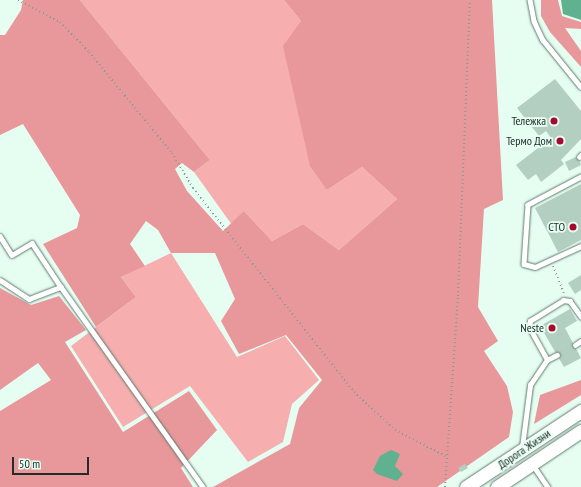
<!DOCTYPE html>
<meta charset="utf-8">
<style>
body{margin:0}
#map{position:relative;width:581px;height:487px;overflow:hidden;background:#e6fef2;font-family:"PT Sans Narrow",sans-serif}
div>[style]{position:absolute}
.green>*{inset:0;background:#f6aeaf}
.forest>*{inset:0;background:#e8989a}
.water>*{inset:0;background:#5fb18f}
.building>*{inset:0;background:#b2cfc1}
.path>*{height:2px;margin-top:-1px;transform-origin:0;background:repeating-linear-gradient(90deg,#899b92 0 1px,transparent 0 4px)}
.roads{filter:drop-shadow(0 0 1px #5f7a6d) drop-shadow(0 0 1px #5f7a6d)}
.service>*{height:4.5px;margin:-2.25px;padding:0 2.25px;transform-origin:2.25px;border-radius:2.25px;background:#fff}
.secondary>*{height:13px;margin:-6.5px;padding:0 6.5px;transform-origin:6.5px;border-radius:6.5px;background:#fff}
.dots>*{width:11px;height:11px;translate:-50% -50%;box-sizing:border-box;border:2px solid #e6fef2;border-radius:50%}
span{translate:-50% -50%;white-space:nowrap;text-align:center;line-height:1.15;-webkit-text-stroke:3.5px #e6fef2;paint-order:stroke}
.poi-label{font-size:12px;color:#232e29}
.right{translate:-100% -50%;text-align:right}
.street-label{font-size:12px;color:#232e29}
.scale{position:absolute;left:12px;top:457px;width:77px;height:18px;box-sizing:border-box;border:2px solid #232e29;border-top:0;padding-left:5px;font-size:12px;line-height:14px;white-space:nowrap;color:#232e29;-webkit-text-stroke:3px #e6fef2;paint-order:stroke}
</style>
<div id="map">
<div class="green">
<i style="clip-path:polygon(80px 0,284px 0,301px 21px,327px 190px,362px 167px,397px 199px,339px 250px,303px 224px,272px 241px,244px 211px,232px 225px,194px 172px,210px 160px)"></i>
<i style="clip-path:polygon(171px 253px,237px 357px,285px 336px,319px 380px,292px 404px,283px 442px,248px 462px,190px 386px,123px 427px,71px 346px,136px 297px,121px 277px)"></i>
</div>
<div class="forest">
<i style="clip-path:polygon(23px 0,80px 0,210px 160px,194px 172px,182px 163px,175px 169px,187px 191px,223px 231px,244px 211px,272px 241px,303px 224px,339px 250px,397px 199px,362px 167px,327px 190px,310px 166px,283px 46px,301px 21px,284px 0,492px 0,503px 200px,484px 209px,478px 307px,498px 341px,484px 351px,507px 386px,513px 412px,509px 437px,437px 487px,213px 487px,290px 444px,299px 408px,322px 380px,286px 335px,239px 354px,221px 321px,235px 299px,215px 253px,171px 253px,158px 230px,146px 221px,130px 244px,145px 266px,121px 277px,136px 297px,96px 327px,43px 244px,77px 228px,80px 215px,23px 124px,0 135px,0 35px,5px 35px,21px 10px)"></i>
<i style="clip-path:polygon(541px 0,558px 0,562px 16px,581px 22px,581px 29px,565px 28px,581px 51px,581px 67px,550px 32px,541px 16px)"></i>
<i style="clip-path:polygon(0 288px,31px 305px,59px 296px,86px 330px,65px 342px,123px 432px,189px 391px,217px 430px,181px 468px,193px 487px,0 487px,0 411px,51px 380px,38px 363px,0 390px)"></i>
<i style="clip-path:polygon(581px 380px,581px 395px,534px 424px,540px 395px)"></i>
</div>
<div class="water">
<i style="clip-path:polygon(561px 0,581px 0,581px 20px,563px 14px)"></i>
<i style="clip-path:polygon(391px 450px,400px 454px,395px 466px,403px 474px,397px 481px,377px 474px,373px 470px,380px 456px)"></i>
</div>
<div class="building">
<i style="clip-path:polygon(555px 79px,581px 111px,581px 139px,561px 160px,564px 164px,541px 182px,536px 174px,528px 180px,516px 165px,551px 138px,546px 131px,539px 136px,517px 108px)"></i>
<i style="clip-path:polygon(578px 156px,581px 165px,569px 171px,565px 162px)"></i>
<i style="clip-path:polygon(581px 184px,581px 240px,558px 252px,535px 208px)"></i>
<i style="clip-path:polygon(581px 275px,581px 290px,575px 294px,568px 283px)"></i>
<i style="clip-path:polygon(570px 309px,577px 321px,565px 328px,581px 358px,564px 367px,540px 326px)"></i>
<i style="clip-path:polygon(465px 464px,468px 468px,461px 472px,458px 468px)"></i>
</div>
<div class="path">
<i style="left:18px;top:0;width:47px;rotate:27.6deg"></i>
<i style="left:60px;top:22px;width:42px;rotate:46deg"></i>
<i style="left:89px;top:52px;width:131px;rotate:50.6deg"></i>
<i style="left:172px;top:153px;width:41px;rotate:59deg"></i>
<i style="left:193px;top:188px;width:260px;rotate:51.7deg"></i>
<i style="left:354px;top:392px;width:56px;rotate:42.8deg"></i>
<i style="left:395px;top:430px;width:59px;rotate:27.4deg"></i>
<i style="left:553px;top:266px;width:29px;rotate:68deg"></i>
<i style="left:445px;top:487px;width:191px;rotate:-86.1deg"></i>
<i style="left:458px;top:296px;width:296px;rotate:-87.7deg"></i>
</div>
<div class="roads">
<div class="service">
<i style="left:530px;top:0;width:21px;rotate:79deg"></i>
<i style="left:534px;top:21px;width:21px;rotate:65deg"></i>
<i style="left:543px;top:40px;width:60px;rotate:51deg"></i>
<i style="left:579px;top:157px;width:3px;rotate:-45deg"></i>
<i style="left:581px;top:177px;width:60px;rotate:152.2deg"></i>
<i style="left:528px;top:205px;width:59px;rotate:93.9deg"></i>
<i style="left:524px;top:264px;width:11px;rotate:15deg"></i>
<i style="left:535px;top:267px;width:51px;rotate:-24.5deg"></i>
<i style="left:0;top:236px;width:22px;rotate:58deg"></i>
<i style="left:12px;top:255px;width:23px;rotate:-31deg"></i>
<i style="left:32px;top:243px;width:53px;rotate:56.6deg"></i>
<i style="left:0;top:280px;width:35px;rotate:33deg"></i>
<i style="left:29px;top:299px;width:34px;rotate:-21deg"></i>
<i style="left:61px;top:287px;width:245px;rotate:54.6deg"></i>
<i style="left:575px;top:345px;width:7px;rotate:-34deg"></i>
<i style="left:547px;top:360px;width:37px;rotate:-119deg"></i>
<i style="left:529px;top:328px;width:7px;rotate:-82deg"></i>
<i style="left:530px;top:321px;width:39px;rotate:-32deg"></i>
<i style="left:563px;top:300px;width:7px;rotate:8deg"></i>
<i style="left:570px;top:301px;width:19px;rotate:54deg"></i>
<i style="left:522px;top:447px;width:63px;rotate:-82.6deg"></i>
<i style="left:530px;top:385px;width:30px;rotate:-56deg"></i>
<i style="left:547px;top:360px;width:11px;rotate:-27deg"></i>
<i style="left:533px;top:465px;width:27px;rotate:56deg"></i>
</div>
<div class="secondary">
<i style="left:466px;top:487px;width:138px;rotate:-33.5deg"></i>
<i style="left:497px;top:487px;width:101px;rotate:-33.7deg"></i>
</div>
</div>
<div class="dots">
<i style="left:554px;top:121px;background:#a5092f"></i>
<i style="left:560px;top:141px;background:#a5092f"></i>
<i style="left:573px;top:227px;background:#a5092f"></i>
<i style="left:552px;top:328px;background:#a5092f"></i>
</div>
<div class="poi-label">
<span class="right" style="left:546px;top:121px">Тележка</span>
<span class="right" style="left:552px;top:141px">Термо Дом</span>
<span class="right" style="left:565px;top:227px">СТО</span>
<span class="right" style="left:544px;top:328px">Neste</span>
</div>
<div class="street-label">
<span style="left:524px;top:449px;rotate:-34deg">Дорога Жизни</span>
</div>
<div class="scale">50 m</div>
</div>
